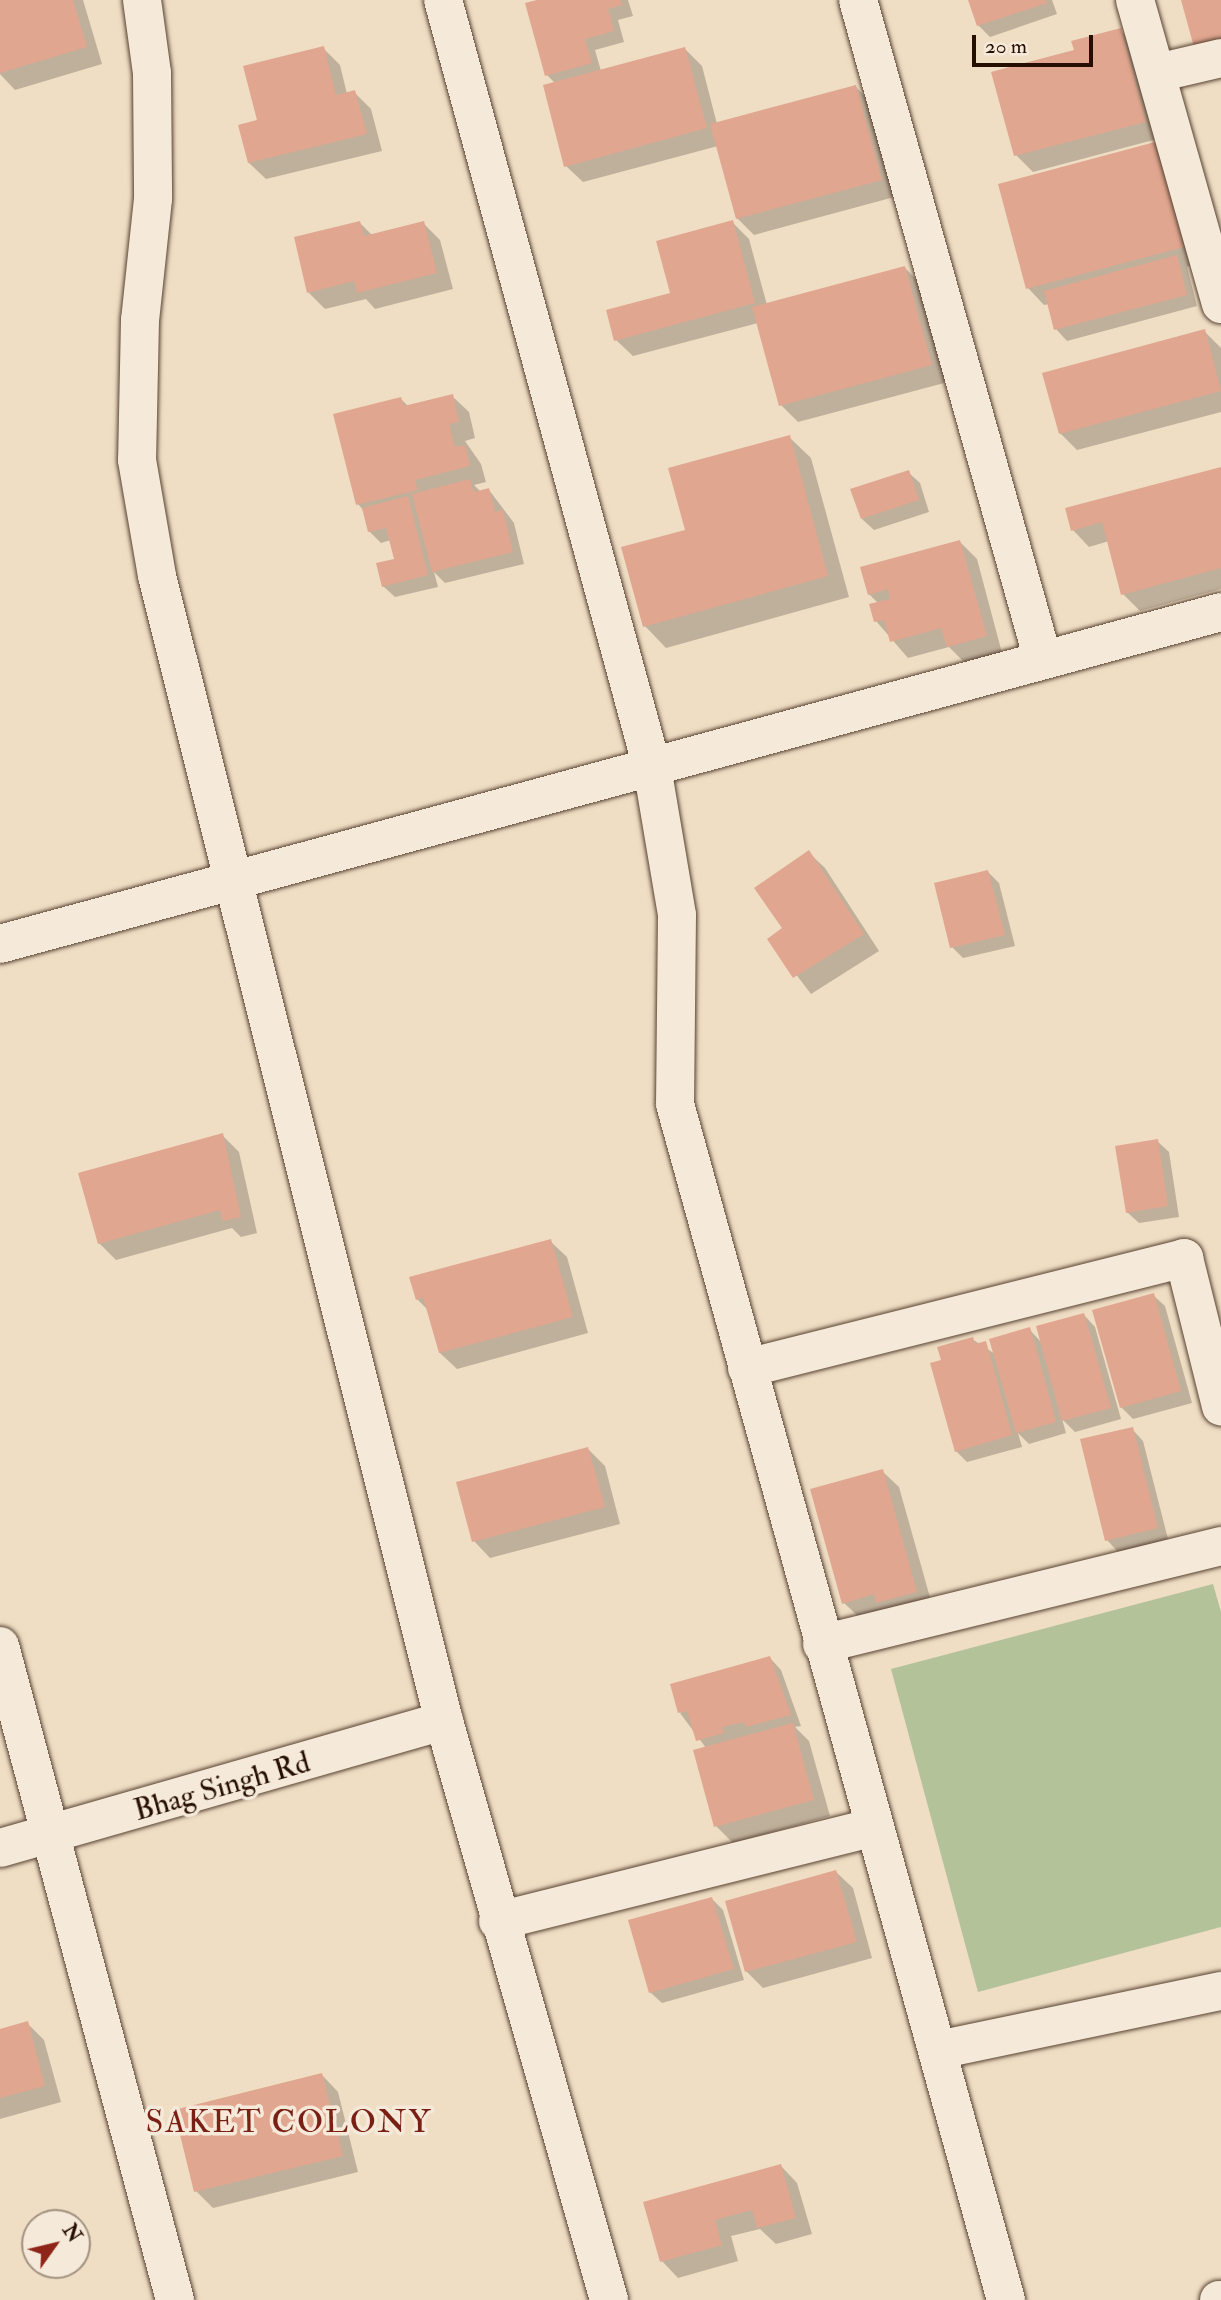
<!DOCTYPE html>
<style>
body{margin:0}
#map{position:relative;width:1221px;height:2300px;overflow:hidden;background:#efddc4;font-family:"IM FELL Double Pica",serif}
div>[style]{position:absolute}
.green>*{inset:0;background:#b4c299}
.shadow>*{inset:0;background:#0003}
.building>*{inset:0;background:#e1a68f}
.roads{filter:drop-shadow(0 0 2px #584231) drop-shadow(0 0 2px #584231)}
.minor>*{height:38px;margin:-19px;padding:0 19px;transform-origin:19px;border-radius:19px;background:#f5e9d9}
span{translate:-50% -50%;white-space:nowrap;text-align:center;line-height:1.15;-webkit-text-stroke:7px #f5e9d9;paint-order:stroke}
.street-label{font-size:30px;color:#260f00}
.neighbourhood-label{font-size:32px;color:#7a1f14;letter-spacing:2px}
.north{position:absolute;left:21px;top:2209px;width:70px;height:70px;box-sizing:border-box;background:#f5e9d9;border:2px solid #a29282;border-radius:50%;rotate:56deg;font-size:19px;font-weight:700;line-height:28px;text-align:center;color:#260f00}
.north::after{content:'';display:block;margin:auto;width:24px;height:32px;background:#8f2418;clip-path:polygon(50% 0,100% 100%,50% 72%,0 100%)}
.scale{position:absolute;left:972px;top:35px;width:121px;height:32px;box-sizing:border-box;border:4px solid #260f00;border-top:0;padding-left:9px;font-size:21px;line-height:24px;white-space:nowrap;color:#260f00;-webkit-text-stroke:5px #f5e9d9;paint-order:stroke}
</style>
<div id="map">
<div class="green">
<i style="clip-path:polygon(1213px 1584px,1221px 1612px,1221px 1927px,978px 1992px,891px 1669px)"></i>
</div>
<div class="shadow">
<i style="clip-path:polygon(0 0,83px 0,102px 64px,15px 90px,0 74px)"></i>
<i style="clip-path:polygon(544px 0,628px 0,633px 16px,618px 20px,624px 42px,595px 50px,601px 71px,685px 49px,702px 66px,717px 124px,856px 87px,872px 104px,898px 196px,754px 235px,737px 218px,718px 146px,583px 182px,566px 166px,556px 84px,547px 75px)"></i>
<i style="clip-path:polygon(970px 0,1052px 0,1057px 14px,990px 37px,978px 25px)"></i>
<i style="clip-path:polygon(1120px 30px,1137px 47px,1161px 138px,1033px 172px,1016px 155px,1076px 51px)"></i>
<i style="clip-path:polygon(323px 48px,340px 65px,347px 94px,354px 92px,371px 109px,382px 151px,266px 179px,249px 163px,259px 122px)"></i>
<i style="clip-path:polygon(1155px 144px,1172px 161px,1200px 263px,1187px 267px,1197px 306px,1067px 341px,1056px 329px,1049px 304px,1044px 305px,1028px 288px)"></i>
<i style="clip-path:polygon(732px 222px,749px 239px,767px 305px,905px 268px,922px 285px,948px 382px,798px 422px,781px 405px,758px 323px,633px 356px,616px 340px,672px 294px)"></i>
<i style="clip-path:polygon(360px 223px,373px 236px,423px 223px,440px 240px,453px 289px,375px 309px,366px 299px,325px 309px,309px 293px)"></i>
<i style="clip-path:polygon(1204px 331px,1221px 348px,1221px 412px,1077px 450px,1060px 433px)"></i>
<i style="clip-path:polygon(452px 396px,469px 412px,475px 438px,465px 441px,481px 464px,486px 482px,474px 485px,481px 492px,489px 490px,514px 523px,524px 564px,445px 583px,434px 572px,438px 587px,395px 597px,383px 586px,396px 560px,391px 540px,381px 543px,369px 531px,364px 511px,358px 504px,401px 399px,408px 406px)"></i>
<i style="clip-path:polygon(789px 437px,811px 458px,849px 597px,666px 648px,645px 626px,687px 531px)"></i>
<i style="clip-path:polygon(1221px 468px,1221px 589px,1140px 611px,1123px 594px,1109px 541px,1089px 547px,1073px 530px)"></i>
<i style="clip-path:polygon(908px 472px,920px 483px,929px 512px,874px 530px,862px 519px)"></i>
<i style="clip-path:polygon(960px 542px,977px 559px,1002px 653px,965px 663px,949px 647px,908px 658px,876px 621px,879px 604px,869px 594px)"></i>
<i style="clip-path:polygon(808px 852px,825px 868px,879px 951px,811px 994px,769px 939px,785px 929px)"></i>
<i style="clip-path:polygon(988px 872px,999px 883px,1015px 946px,963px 958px,952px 947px)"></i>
<i style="clip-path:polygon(222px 1135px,239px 1152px,257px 1233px,241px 1237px,232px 1228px,116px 1260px,99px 1243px)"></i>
<i style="clip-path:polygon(1157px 1141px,1169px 1152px,1179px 1217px,1139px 1223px,1127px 1212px)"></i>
<i style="clip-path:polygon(550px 1241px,567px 1257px,588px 1333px,457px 1369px,440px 1353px,428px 1310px,417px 1299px)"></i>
<i style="clip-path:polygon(1153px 1295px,1165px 1306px,1192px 1403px,1133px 1419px,1121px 1407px)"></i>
<i style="clip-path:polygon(1084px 1315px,1095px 1327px,1121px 1419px,1075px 1432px,1062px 1419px,1066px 1433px,1029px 1444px,1018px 1433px,1022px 1447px,967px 1462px,956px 1451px,943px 1361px,972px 1339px,995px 1354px,1029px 1329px,1042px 1343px)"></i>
<i style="clip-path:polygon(1132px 1429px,1143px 1441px,1168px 1539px,1118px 1552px,1107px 1540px)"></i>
<i style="clip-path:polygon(588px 1449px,605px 1466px,620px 1524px,490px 1558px,474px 1541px)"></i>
<i style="clip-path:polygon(882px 1471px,899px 1487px,933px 1608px,861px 1619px,844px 1603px)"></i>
<i style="clip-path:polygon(770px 1658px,781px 1670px,801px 1726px,795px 1727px,809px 1741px,830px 1816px,733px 1843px,716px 1826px,706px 1748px,680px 1713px)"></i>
<i style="clip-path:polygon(836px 1872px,853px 1888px,872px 1958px,763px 1988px,746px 1971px)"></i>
<i style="clip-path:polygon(712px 1899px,723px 1910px,744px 1980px,662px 2003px,650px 1992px)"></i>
<i style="clip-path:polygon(27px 2023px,44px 2040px,61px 2102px,0 2119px,0 2031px)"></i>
<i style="clip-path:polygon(322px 2075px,338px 2092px,358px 2172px,213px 2208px,196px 2191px)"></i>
<i style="clip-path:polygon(781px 2166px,797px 2183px,812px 2234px,776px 2244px,760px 2229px,731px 2236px,738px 2261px,678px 2278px,662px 2261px)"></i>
</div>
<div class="building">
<i style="clip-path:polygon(0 0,73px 0,87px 47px,0 73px)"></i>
<i style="clip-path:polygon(537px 0,621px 0,622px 5px,608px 9px,614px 31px,585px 39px,592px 63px,545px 76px,525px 3px)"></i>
<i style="clip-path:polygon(968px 0,1046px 0,1047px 3px,977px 26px)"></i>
<i style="clip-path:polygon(1181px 0,1221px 0,1221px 51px,1197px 58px)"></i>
<i style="clip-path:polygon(1121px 28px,1146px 122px,1014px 156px,991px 72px,1074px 50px,1071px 41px)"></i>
<i style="clip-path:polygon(324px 46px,336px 95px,355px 90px,367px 134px,248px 163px,238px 125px,257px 120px,243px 66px)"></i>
<i style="clip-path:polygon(685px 47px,707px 128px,564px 167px,543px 85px)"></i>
<i style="clip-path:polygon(856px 85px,882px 180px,736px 219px,710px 124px)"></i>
<i style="clip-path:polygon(1155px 142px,1184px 247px,1026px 289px,998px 184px)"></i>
<i style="clip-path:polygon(733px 220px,755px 303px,614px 341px,606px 310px,670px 293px,656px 241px)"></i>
<i style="clip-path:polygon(360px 221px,364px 236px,424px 221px,437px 273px,357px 293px,354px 281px,307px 293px,294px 237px)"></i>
<i style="clip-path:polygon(1177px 255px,1187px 295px,1054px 330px,1044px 291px)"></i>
<i style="clip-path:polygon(905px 266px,932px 365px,779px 406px,752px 307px)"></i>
<i style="clip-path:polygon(1205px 329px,1221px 391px,1059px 434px,1042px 373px)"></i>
<i style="clip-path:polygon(453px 394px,459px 422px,449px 424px,455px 447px,465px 445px,470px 466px,415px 480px,418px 490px,356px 505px,333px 414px,401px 397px,404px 406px)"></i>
<i style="clip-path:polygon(790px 435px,828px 576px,643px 627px,621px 547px,685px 530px,668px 468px)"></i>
<i style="clip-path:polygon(1221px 467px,1221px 568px,1121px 595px,1102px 522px,1071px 531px,1065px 508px)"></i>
<i style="clip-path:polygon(909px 470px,919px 500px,861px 519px,850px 489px)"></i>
<i style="clip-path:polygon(470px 479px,474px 492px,489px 488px,495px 512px,503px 510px,513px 552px,432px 572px,412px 494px)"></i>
<i style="clip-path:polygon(408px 496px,428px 575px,382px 587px,376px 563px,394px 559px,386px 528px,368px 532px,362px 508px)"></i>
<i style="clip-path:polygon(960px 540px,987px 636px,947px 647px,941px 628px,890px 642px,884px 620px,874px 622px,869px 604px,890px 599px,888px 589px,868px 595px,860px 567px)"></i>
<i style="clip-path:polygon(809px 850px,864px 934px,793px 978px,767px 939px,782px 928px,754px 888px)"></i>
<i style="clip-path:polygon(988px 870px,1005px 935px,950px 948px,934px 883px)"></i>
<i style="clip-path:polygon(223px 1133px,241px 1217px,223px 1221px,220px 1210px,98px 1244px,78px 1173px)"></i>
<i style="clip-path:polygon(1158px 1139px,1168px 1206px,1126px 1213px,1115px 1146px)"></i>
<i style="clip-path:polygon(551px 1239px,573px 1317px,439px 1353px,423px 1297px,416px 1300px,409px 1277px)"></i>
<i style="clip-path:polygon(1154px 1293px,1181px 1391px,1120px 1408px,1092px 1310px)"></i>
<i style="clip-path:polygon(1084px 1313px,1111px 1408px,1062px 1421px,1036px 1326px)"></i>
<i style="clip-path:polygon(1030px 1327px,1056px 1422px,1016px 1433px,989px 1339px)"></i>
<i style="clip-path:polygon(973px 1337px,975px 1344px,986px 1341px,1012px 1435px,955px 1452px,930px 1363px,941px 1360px,937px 1347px)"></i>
<i style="clip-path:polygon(1133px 1427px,1158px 1528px,1105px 1541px,1080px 1439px)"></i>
<i style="clip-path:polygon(588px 1447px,605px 1507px,472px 1542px,456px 1482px)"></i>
<i style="clip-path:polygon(883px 1469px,917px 1592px,876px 1603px,874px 1594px,842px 1604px,810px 1489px)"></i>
<i style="clip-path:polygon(770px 1656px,791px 1715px,746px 1727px,744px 1722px,722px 1727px,724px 1733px,696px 1741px,687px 1711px,678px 1713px,670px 1684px)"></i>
<i style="clip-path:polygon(793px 1723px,814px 1800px,714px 1827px,693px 1750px)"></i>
<i style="clip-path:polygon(836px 1870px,857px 1942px,745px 1972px,725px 1901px)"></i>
<i style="clip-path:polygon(712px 1897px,734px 1969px,649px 1993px,628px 1920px)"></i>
<i style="clip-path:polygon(28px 2021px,45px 2086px,0 2098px,0 2029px)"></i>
<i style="clip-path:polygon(322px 2073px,343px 2156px,194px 2192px,174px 2110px)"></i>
<i style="clip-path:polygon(781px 2164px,796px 2218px,757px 2228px,752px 2210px,715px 2220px,722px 2245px,660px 2262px,643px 2202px)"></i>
</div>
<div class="roads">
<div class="minor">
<i style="left:142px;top:0;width:74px;rotate:82.2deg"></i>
<i style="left:152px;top:73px;width:126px;rotate:89.5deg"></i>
<i style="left:153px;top:199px;width:122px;rotate:96.1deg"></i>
<i style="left:140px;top:320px;width:140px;rotate:91.2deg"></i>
<i style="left:137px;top:460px;width:118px;rotate:80.2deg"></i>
<i style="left:157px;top:576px;width:1180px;rotate:75.93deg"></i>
<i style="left:444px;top:1721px;width:602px;rotate:74.09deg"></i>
<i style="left:443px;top:0;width:795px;rotate:74.76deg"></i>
<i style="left:652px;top:767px;width:150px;rotate:80.4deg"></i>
<i style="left:677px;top:915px;width:189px;rotate:90.6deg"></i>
<i style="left:675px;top:1104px;width:1241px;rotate:74.53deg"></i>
<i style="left:858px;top:0;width:685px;rotate:74.34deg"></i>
<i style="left:1135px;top:0;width:316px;rotate:74.2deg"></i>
<i style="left:1157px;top:73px;width:66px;rotate:-13.2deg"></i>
<i style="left:0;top:944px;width:1265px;rotate:-15.21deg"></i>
<i style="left:747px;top:1368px;width:451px;rotate:-14.1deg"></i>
<i style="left:1184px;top:1258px;width:153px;rotate:76deg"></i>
<i style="left:822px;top:1644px;width:411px;rotate:-13.8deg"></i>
<i style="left:0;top:1646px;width:677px;rotate:75.02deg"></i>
<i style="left:0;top:1848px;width:462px;rotate:-16deg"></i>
<i style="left:498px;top:1921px;width:388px;rotate:-14deg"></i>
<i style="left:938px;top:2050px;width:289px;rotate:-11.8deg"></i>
<i style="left:1219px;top:2300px;width:2px"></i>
</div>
</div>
<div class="street-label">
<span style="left:222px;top:1787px;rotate:-16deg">Bhag Singh Rd</span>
</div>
<div class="neighbourhood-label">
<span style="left:289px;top:2122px">SAKET COLONY</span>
</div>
<div class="north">N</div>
<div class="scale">20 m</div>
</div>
